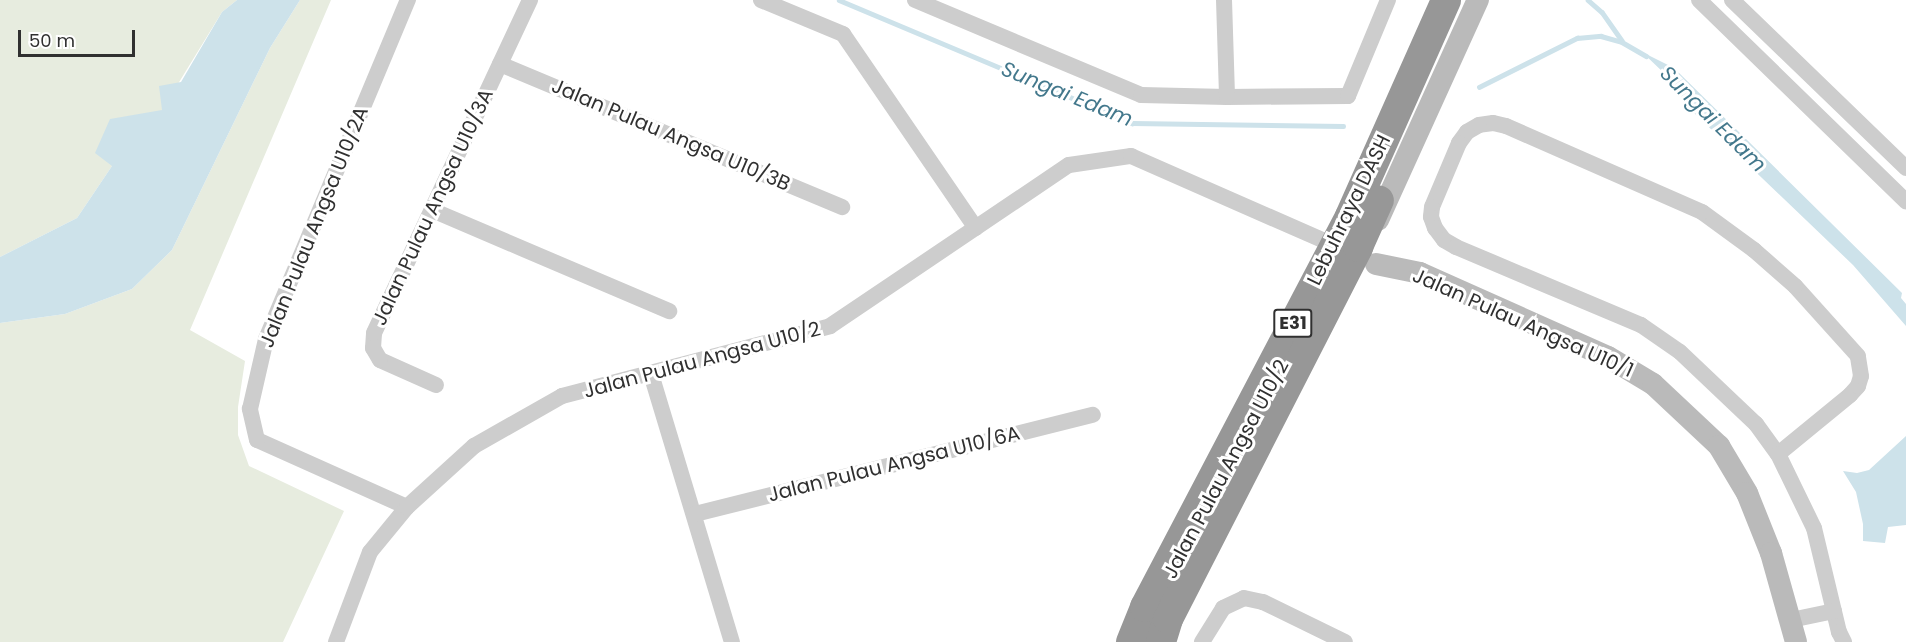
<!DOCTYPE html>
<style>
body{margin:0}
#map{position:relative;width:1906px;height:642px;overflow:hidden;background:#fff;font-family:Poppins,sans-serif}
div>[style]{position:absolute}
.green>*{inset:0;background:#e7ecdf}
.water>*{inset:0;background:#cde2ea}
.stream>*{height:4.5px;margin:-2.25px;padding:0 2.25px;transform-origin:2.25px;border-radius:2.25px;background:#cde2ea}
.street>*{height:16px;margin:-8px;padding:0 8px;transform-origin:8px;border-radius:8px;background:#cdcdcd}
.secondary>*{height:22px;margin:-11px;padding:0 11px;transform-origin:11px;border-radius:11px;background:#bababa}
.highway-bridge>*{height:30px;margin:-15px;padding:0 15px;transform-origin:15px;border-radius:15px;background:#979797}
span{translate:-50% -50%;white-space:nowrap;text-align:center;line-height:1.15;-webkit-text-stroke:6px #fff;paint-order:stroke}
.shield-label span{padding:2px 4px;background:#fff;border:2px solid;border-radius:4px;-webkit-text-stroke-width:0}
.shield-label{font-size:18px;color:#303030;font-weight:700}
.street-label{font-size:20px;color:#303030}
.water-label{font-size:21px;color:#43788c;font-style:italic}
.scale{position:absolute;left:18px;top:30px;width:117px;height:27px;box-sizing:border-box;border:3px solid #303030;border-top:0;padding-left:8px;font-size:18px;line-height:21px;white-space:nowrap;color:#303030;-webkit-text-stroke:4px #fff;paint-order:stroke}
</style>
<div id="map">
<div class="green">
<i style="clip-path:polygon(0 0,237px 0,222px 12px,162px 110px,112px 166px,77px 218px,0 257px)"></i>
<i style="clip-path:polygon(300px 0,331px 0,190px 330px,245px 361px,238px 407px,238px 435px,249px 466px,344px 511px,283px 642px,0 642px,0 323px,65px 314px,132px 289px,172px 250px,270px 48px)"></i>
</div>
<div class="water">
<i style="clip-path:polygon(237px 0,300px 0,270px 48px,172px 250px,132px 289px,65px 314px,0 323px,0 257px,77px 218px,112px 166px,95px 153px,110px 119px,162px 110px,159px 86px,181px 82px,222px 12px)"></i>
<i style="clip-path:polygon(1642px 52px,1674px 68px,1902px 293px,1901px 298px,1906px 304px,1906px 326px,1853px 265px,1692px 111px,1666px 75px)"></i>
<i style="clip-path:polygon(1906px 436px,1906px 525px,1888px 527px,1885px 543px,1863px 541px,1863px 524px,1856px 492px,1843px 471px,1857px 473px,1869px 470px)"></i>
</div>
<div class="stream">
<i style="left:839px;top:0;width:318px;rotate:22.8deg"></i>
<i style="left:1132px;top:123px;width:211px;rotate:0.8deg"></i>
<i style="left:1588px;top:0;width:18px;rotate:41deg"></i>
<i style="left:1602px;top:12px;width:35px;rotate:55deg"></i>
<i style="left:1479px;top:87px;width:110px;rotate:-26.6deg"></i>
<i style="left:1577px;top:38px;width:24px;rotate:-5deg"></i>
<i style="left:1601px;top:36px;width:22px;rotate:16deg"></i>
<i style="left:1622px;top:42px;width:28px;rotate:30deg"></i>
</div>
<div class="street">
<i style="left:761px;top:0;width:89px;rotate:22.5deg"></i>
<i style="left:843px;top:34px;width:235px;rotate:55.6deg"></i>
<i style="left:915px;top:0;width:245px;rotate:22.8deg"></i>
<i style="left:1141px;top:95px;width:86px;rotate:1.3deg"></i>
<i style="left:1227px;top:97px;width:121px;rotate:-0.5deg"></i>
<i style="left:1348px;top:96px;width:104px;rotate:-67.4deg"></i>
<i style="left:1224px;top:0;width:97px;rotate:88.2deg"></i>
<i style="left:1699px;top:0;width:289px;rotate:44.2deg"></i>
<i style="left:1732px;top:0;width:242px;rotate:44deg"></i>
<i style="left:500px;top:64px;width:371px;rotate:22.7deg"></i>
<i style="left:432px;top:210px;width:258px;rotate:23.1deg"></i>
<i style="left:651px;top:374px;width:280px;rotate:73.2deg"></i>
<i style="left:436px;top:385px;width:61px;rotate:-155.9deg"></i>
<i style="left:380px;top:360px;width:14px;rotate:-120deg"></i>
<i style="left:373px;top:348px;width:15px;rotate:-86deg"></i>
<i style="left:374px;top:333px;width:368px;rotate:-64.9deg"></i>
<i style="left:1778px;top:454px;width:93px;rotate:-39.3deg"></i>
<i style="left:1850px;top:395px;width:12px;rotate:-48deg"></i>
<i style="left:1858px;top:386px;width:10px;rotate:-73deg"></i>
<i style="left:1861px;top:376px;width:20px;rotate:-99deg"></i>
<i style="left:1858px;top:356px;width:94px;rotate:-132deg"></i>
<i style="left:1795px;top:286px;width:55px;rotate:-138.7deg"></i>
<i style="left:1754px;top:250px;width:64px;rotate:-143.8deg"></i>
<i style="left:1702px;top:212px;width:214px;rotate:-156.3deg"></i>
<i style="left:1506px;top:126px;width:13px;rotate:-167deg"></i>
<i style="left:1493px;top:123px;width:14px;rotate:172deg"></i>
<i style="left:1479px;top:125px;width:14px;rotate:150deg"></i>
<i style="left:1467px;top:132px;width:14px;rotate:126deg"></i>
<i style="left:1459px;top:143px;width:69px;rotate:112.9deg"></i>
<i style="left:1432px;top:207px;width:10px;rotate:96deg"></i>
<i style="left:1431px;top:217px;width:12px;rotate:70deg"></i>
<i style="left:1435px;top:228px;width:15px;rotate:53deg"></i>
<i style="left:1444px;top:240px;width:14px;rotate:30deg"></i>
<i style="left:1456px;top:247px;width:201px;rotate:22.9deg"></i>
<i style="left:1641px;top:325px;width:47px;rotate:34.7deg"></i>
<i style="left:1680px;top:352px;width:105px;rotate:43.5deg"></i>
<i style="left:1756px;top:424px;width:37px;rotate:54deg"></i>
<i style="left:1778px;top:454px;width:82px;rotate:64.1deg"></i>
<i style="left:1814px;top:528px;width:107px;rotate:76.5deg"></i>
<i style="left:1839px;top:632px;width:11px;rotate:63deg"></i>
<i style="left:407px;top:507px;width:164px;rotate:-155.9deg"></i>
<i style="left:257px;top:440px;width:32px;rotate:-103deg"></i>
<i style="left:250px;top:409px;width:72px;rotate:-77.1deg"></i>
<i style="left:266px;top:339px;width:368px;rotate:-67.3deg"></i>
<i style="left:695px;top:514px;width:410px;rotate:-14deg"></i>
<i style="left:1791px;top:620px;width:44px;rotate:-11.8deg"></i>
<i style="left:336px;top:642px;width:96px;rotate:-69.3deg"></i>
<i style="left:370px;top:552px;width:58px;rotate:-50.6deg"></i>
<i style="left:407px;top:507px;width:91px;rotate:-42.3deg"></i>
<i style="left:474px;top:446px;width:101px;rotate:-29.6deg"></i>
<i style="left:562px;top:396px;width:277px;rotate:-14.6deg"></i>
<i style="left:830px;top:326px;width:288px;rotate:-34deg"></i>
<i style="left:1069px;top:165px;width:63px;rotate:-8.3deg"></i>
<i style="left:1131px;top:156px;width:224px;rotate:23.7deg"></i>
<i style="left:1202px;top:642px;width:40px;rotate:-58deg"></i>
<i style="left:1223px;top:608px;width:23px;rotate:-25deg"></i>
<i style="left:1244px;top:598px;width:19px;rotate:12deg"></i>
<i style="left:1263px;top:602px;width:91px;rotate:26deg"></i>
</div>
<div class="secondary">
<i style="left:1378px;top:220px;width:242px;rotate:-65.6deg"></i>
<i style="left:1376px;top:264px;width:45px;rotate:11.6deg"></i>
<i style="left:1420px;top:273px;width:206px;rotate:24.1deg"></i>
<i style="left:1608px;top:357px;width:52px;rotate:31deg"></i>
<i style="left:1653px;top:384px;width:91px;rotate:43.2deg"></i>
<i style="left:1719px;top:446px;width:55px;rotate:59.2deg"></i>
<i style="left:1747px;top:493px;width:65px;rotate:68.2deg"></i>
<i style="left:1771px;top:553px;width:92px;rotate:74.3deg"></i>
</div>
<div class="highway-bridge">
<i style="left:1131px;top:642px;width:38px;rotate:-68deg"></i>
<i style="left:1145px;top:607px;width:441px;rotate:-62.3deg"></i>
<i style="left:1350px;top:216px;width:236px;rotate:-66deg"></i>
<i style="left:1161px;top:642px;width:24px;rotate:-73deg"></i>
<i style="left:1168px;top:619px;width:418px;rotate:-62.9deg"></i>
<i style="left:1358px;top:247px;width:51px;rotate:-65.9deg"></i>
</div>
<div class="shield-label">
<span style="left:1293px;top:323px">E31</span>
</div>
<div class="street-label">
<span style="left:671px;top:135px;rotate:23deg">Jalan Pulau Angsa U10/3B</span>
<span style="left:433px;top:207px;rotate:-65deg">Jalan Pulau Angsa U10/3A</span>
<span style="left:1349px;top:210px;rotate:-64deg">Lebuhraya DASH</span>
<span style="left:314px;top:227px;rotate:-68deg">Jalan Pulau Angsa U10/2A</span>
<span style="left:1523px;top:323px;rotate:24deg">Jalan Pulau Angsa U10/1</span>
<span style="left:702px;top:360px;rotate:-15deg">Jalan Pulau Angsa U10/2</span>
<span style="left:894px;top:464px;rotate:-14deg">Jalan Pulau Angsa U10/6A</span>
<span style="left:1226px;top:469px;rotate:-62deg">Jalan Pulau Angsa U10/2</span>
</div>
<div class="water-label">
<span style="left:1067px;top:94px;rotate:22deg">Sungai Edam</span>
<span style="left:1713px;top:119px;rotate:45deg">Sungai Edam</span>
</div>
<div class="scale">50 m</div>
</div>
